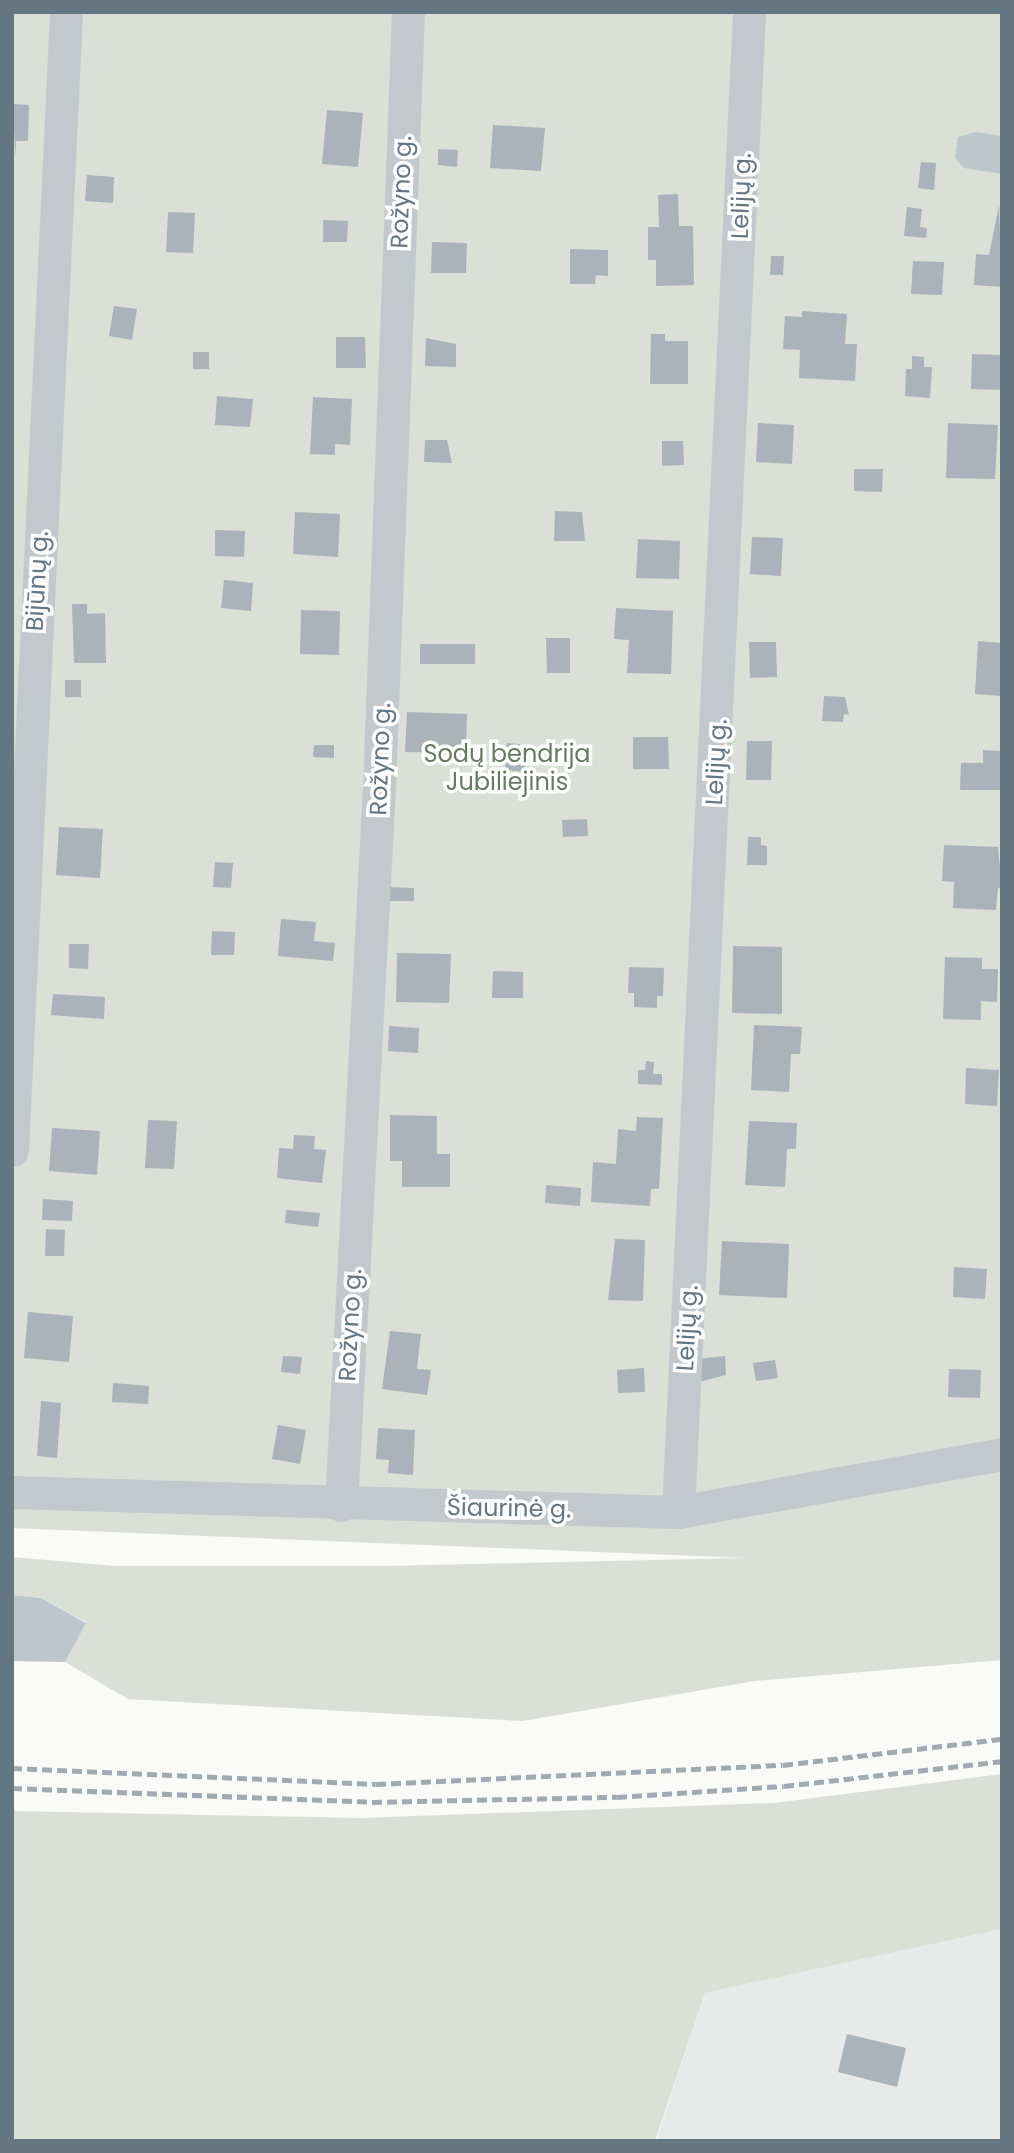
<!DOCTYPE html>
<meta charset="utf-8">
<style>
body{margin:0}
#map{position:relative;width:1014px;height:2153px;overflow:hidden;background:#fafaf8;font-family:Poppins,sans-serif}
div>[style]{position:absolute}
.built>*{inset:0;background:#e8e9e9}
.green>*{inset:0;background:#dadfd7}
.water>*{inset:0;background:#bbc7cb}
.building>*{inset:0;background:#aab3b9}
.minor>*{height:33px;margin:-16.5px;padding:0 16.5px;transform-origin:16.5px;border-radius:16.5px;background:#c3c8cc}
.rail>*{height:5px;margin-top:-2.5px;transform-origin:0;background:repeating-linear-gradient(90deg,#a2aab0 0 10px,transparent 0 15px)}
span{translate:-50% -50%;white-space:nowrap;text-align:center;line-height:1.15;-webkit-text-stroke:7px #fff;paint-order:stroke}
.street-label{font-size:24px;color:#657683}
.park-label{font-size:24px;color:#687a64}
.frame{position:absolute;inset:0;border:14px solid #657683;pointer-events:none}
</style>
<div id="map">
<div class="built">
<i style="clip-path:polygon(1002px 1929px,1002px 2141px,656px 2141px,705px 1993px)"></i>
</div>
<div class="green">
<i style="clip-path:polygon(12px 12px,1002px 12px,1002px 1660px,755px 1681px,523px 1721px,128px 1699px,65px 1662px,86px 1622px,41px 1598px,12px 1595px,12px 1557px,116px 1566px,382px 1566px,745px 1558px,12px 1528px)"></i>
<i style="clip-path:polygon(1002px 1774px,1002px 1929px,705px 1993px,655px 2141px,12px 2141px,12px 1811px,361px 1818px,774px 1803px)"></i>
</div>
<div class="water">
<i style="clip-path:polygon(976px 132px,1002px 136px,1002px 174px,964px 168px,955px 158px,958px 137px)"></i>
<i style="clip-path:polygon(12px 1595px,41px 1598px,86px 1623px,65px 1662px,12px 1661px)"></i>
</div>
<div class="building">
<i style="clip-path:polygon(12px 104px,29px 105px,28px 141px,16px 141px,16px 158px)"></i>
<i style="clip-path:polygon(327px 110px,363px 113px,358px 167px,322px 164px)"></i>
<i style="clip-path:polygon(493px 125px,545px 128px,541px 171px,490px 168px)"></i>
<i style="clip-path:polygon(438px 149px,458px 150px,457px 167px,438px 165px)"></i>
<i style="clip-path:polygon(921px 162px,936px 163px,934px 190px,918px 188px)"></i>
<i style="clip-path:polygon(87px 175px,114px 177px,113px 203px,85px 201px)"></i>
<i style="clip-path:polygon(678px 194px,679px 226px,693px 226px,694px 285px,656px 286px,656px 260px,648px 260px,648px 227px,659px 227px,658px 195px)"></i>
<i style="clip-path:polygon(999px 205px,1002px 287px,974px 285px,976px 254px,989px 255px)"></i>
<i style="clip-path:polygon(907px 207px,922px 209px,920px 227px,927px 228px,926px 238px,904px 236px)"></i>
<i style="clip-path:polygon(168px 212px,195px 213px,193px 253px,166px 252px)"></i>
<i style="clip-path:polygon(323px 220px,348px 221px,347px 242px,323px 242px)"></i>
<i style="clip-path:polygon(432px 242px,467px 243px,466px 273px,431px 273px)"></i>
<i style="clip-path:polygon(570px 249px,608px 250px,608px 276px,596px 275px,595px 284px,570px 284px)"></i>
<i style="clip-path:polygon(771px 256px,784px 256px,783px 275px,770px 275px)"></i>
<i style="clip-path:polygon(913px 261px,944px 262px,942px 295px,911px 294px)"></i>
<i style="clip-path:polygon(114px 306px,137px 309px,132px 340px,109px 336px)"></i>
<i style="clip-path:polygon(802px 311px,847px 314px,845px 344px,857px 344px,855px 381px,799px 378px,800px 350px,783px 349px,785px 316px,802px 317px)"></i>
<i style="clip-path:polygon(651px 334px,665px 334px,665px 341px,688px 341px,688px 384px,650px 384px)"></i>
<i style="clip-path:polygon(336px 337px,365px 337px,366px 368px,336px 368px)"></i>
<i style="clip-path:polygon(426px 338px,456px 344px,456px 367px,425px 366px)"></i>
<i style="clip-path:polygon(193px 352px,209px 352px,209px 369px,193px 369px)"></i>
<i style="clip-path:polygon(972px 354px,1002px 355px,1002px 390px,971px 389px)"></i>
<i style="clip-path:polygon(912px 356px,924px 357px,924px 367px,932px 367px,930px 398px,905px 396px,906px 369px,912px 369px)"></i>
<i style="clip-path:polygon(217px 396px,253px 399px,250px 427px,215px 425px)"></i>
<i style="clip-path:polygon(313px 397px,352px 399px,350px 445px,335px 444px,335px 455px,310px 454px)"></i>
<i style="clip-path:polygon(758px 423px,794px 425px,792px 464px,756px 462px)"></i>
<i style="clip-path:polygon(948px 423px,998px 425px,995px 479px,946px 478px)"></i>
<i style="clip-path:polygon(425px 440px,447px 440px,452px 463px,424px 462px)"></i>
<i style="clip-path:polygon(662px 441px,683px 441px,684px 465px,662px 466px)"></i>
<i style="clip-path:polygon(854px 469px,883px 469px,882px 492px,854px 491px)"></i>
<i style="clip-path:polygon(555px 511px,582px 512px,585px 541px,554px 541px)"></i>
<i style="clip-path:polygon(295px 512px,340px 514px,338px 557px,293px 554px)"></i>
<i style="clip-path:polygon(215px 530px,245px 531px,244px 557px,215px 556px)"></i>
<i style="clip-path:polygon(752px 537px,783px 538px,781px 576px,750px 574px)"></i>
<i style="clip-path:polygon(638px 539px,680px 541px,679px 579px,636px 578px)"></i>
<i style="clip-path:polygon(224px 580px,253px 583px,251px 611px,221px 608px)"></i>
<i style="clip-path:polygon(72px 604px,87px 604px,87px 614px,105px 613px,106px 663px,74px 663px)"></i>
<i style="clip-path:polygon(616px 608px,673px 611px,671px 674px,627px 673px,629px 640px,614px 639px)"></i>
<i style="clip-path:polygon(301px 610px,340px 611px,339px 655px,300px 654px)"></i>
<i style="clip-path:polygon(546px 638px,570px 638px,570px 673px,547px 673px)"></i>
<i style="clip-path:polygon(978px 641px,1002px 643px,1002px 696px,975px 694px)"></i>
<i style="clip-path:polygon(749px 642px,776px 642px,777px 677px,750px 678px)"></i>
<i style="clip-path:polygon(420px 644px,475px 644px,475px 664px,420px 664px)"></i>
<i style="clip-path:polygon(65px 680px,81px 680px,81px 697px,65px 697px)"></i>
<i style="clip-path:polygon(824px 696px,845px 697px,849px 715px,844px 714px,843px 722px,822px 721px)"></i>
<i style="clip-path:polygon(407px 712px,467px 714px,466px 753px,405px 752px)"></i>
<i style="clip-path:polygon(633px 737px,668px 737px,669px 769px,633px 769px)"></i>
<i style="clip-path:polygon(747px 741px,772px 741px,771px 780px,746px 780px)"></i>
<i style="clip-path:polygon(507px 743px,527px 745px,525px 772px,505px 770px)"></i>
<i style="clip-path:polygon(314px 745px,334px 745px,334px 758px,313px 757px)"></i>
<i style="clip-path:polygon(983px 750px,1002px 751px,1002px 790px,960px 790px,961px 763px,983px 763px)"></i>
<i style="clip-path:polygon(587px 819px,588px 836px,563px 837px,562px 820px)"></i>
<i style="clip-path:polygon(59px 827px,103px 829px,100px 878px,56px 875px)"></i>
<i style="clip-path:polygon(748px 837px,761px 837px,761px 845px,767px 846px,767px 865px,747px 865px)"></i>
<i style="clip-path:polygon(944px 845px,998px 847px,1002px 888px,998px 888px,996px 910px,953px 908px,954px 882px,942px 881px)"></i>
<i style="clip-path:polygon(215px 862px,233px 863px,231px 888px,213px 887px)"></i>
<i style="clip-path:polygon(387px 887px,414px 888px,414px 901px,386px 901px)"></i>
<i style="clip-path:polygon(281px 919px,316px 922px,314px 941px,335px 943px,333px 961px,278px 956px)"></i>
<i style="clip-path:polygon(212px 931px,235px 932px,234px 955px,211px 955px)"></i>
<i style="clip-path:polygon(69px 944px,89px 944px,88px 969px,69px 968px)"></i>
<i style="clip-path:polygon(733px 946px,782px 947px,782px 1014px,732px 1013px)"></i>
<i style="clip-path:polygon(397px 953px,451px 954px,449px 1003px,396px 1002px)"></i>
<i style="clip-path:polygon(945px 957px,982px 958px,982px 969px,998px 969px,997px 1002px,981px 1001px,981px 1020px,943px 1019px)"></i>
<i style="clip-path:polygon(629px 967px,664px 968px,663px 996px,657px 996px,657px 1008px,634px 1007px,634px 993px,628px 993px)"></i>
<i style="clip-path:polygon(493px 971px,523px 972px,523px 998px,492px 998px)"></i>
<i style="clip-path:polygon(53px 994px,105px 997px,104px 1019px,51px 1015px)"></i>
<i style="clip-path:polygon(754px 1025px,802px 1027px,800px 1054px,791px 1054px,789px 1092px,751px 1090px)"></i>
<i style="clip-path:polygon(389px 1026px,419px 1028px,418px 1053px,388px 1051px)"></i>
<i style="clip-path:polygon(646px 1061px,654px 1062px,653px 1074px,662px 1074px,662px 1085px,638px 1084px,638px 1070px,645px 1070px)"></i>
<i style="clip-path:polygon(966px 1068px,999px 1070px,997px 1106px,965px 1104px)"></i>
<i style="clip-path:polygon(390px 1115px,437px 1116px,437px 1154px,450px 1154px,450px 1187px,402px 1187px,402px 1161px,390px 1161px)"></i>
<i style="clip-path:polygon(637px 1117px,663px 1118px,659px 1189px,651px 1189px,650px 1206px,591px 1202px,593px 1162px,616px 1164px,618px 1129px,636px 1131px)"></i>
<i style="clip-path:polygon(148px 1120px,177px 1121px,174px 1169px,145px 1168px)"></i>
<i style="clip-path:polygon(749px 1121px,797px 1123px,796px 1149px,787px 1149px,785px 1187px,745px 1185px)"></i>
<i style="clip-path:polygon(52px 1128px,100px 1131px,97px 1175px,49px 1171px)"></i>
<i style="clip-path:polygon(294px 1135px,315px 1136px,314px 1149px,326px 1150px,322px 1183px,277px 1178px,279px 1148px,293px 1149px)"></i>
<i style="clip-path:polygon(546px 1185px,581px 1188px,580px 1206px,545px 1203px)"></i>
<i style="clip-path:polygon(43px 1199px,73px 1201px,72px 1221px,42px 1220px)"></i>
<i style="clip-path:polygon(286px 1210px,320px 1213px,318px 1227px,285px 1223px)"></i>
<i style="clip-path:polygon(46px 1229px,65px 1230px,64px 1256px,45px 1256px)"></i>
<i style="clip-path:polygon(615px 1239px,645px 1240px,643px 1301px,608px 1300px)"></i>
<i style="clip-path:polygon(722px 1241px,789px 1244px,787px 1298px,719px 1295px)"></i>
<i style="clip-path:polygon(954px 1267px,987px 1269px,985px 1299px,953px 1297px)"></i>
<i style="clip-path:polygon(28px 1312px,73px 1316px,69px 1362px,24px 1358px)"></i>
<i style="clip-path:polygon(390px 1331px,421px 1334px,417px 1369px,431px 1370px,427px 1395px,382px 1389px)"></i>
<i style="clip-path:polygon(283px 1356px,302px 1357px,300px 1374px,281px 1372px)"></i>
<i style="clip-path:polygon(725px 1356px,726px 1375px,699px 1382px,697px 1359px)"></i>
<i style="clip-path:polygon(775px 1360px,778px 1378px,756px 1381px,753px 1363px)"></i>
<i style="clip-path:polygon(644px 1368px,645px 1392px,618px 1393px,617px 1370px)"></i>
<i style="clip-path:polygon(949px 1369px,981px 1370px,980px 1398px,948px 1397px)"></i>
<i style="clip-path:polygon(113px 1383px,149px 1386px,148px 1404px,112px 1402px)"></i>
<i style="clip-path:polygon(41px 1401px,61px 1403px,57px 1458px,37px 1456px)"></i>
<i style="clip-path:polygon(278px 1425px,306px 1430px,300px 1464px,272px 1459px)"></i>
<i style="clip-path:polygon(378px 1428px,415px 1430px,413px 1475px,388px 1473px,389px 1460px,376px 1459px)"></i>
<i style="clip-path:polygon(847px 2034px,906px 2048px,897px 2087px,838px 2072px)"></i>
</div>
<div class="minor">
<i style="left:12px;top:1150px;width:1139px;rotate:-87.28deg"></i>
<i style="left:12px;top:1492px;width:666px;rotate:1.72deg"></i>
<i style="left:678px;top:1512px;width:329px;rotate:-10.1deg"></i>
<i style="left:341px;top:1505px;width:718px;rotate:-86.97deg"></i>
<i style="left:379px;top:788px;width:777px;rotate:-87.86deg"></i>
<i style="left:678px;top:1512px;width:1502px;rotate:-87.29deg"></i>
</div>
<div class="rail">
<i style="left:12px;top:1768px;width:364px;rotate:2.5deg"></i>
<i style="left:376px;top:1784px;width:407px;rotate:-2.7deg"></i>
<i style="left:783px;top:1765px;width:221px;rotate:-6.8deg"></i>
<i style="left:12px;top:1788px;width:360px;rotate:2.2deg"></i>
<i style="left:372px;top:1802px;width:245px;rotate:-1.2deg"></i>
<i style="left:617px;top:1797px;width:167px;rotate:-3.8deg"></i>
<i style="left:784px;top:1786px;width:219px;rotate:-6.5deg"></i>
</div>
<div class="street-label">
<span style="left:401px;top:192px;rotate:-88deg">Rožyno g.</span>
<span style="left:741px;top:196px;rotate:-88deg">Lelijų g.</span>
<span style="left:37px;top:581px;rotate:-87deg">Bijūnų g.</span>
<span style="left:380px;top:759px;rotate:-88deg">Rožyno g.</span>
<span style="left:716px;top:762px;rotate:-87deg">Lelijų g.</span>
<span style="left:350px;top:1325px;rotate:-87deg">Rožyno g.</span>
<span style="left:687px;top:1328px;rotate:-87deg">Lelijų g.</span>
<span style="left:509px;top:1508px;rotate:1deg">Šiaurinė g.</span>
</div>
<div class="park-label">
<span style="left:507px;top:768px">Sodų bendrija<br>Jubiliejinis</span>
</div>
<div class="frame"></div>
</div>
